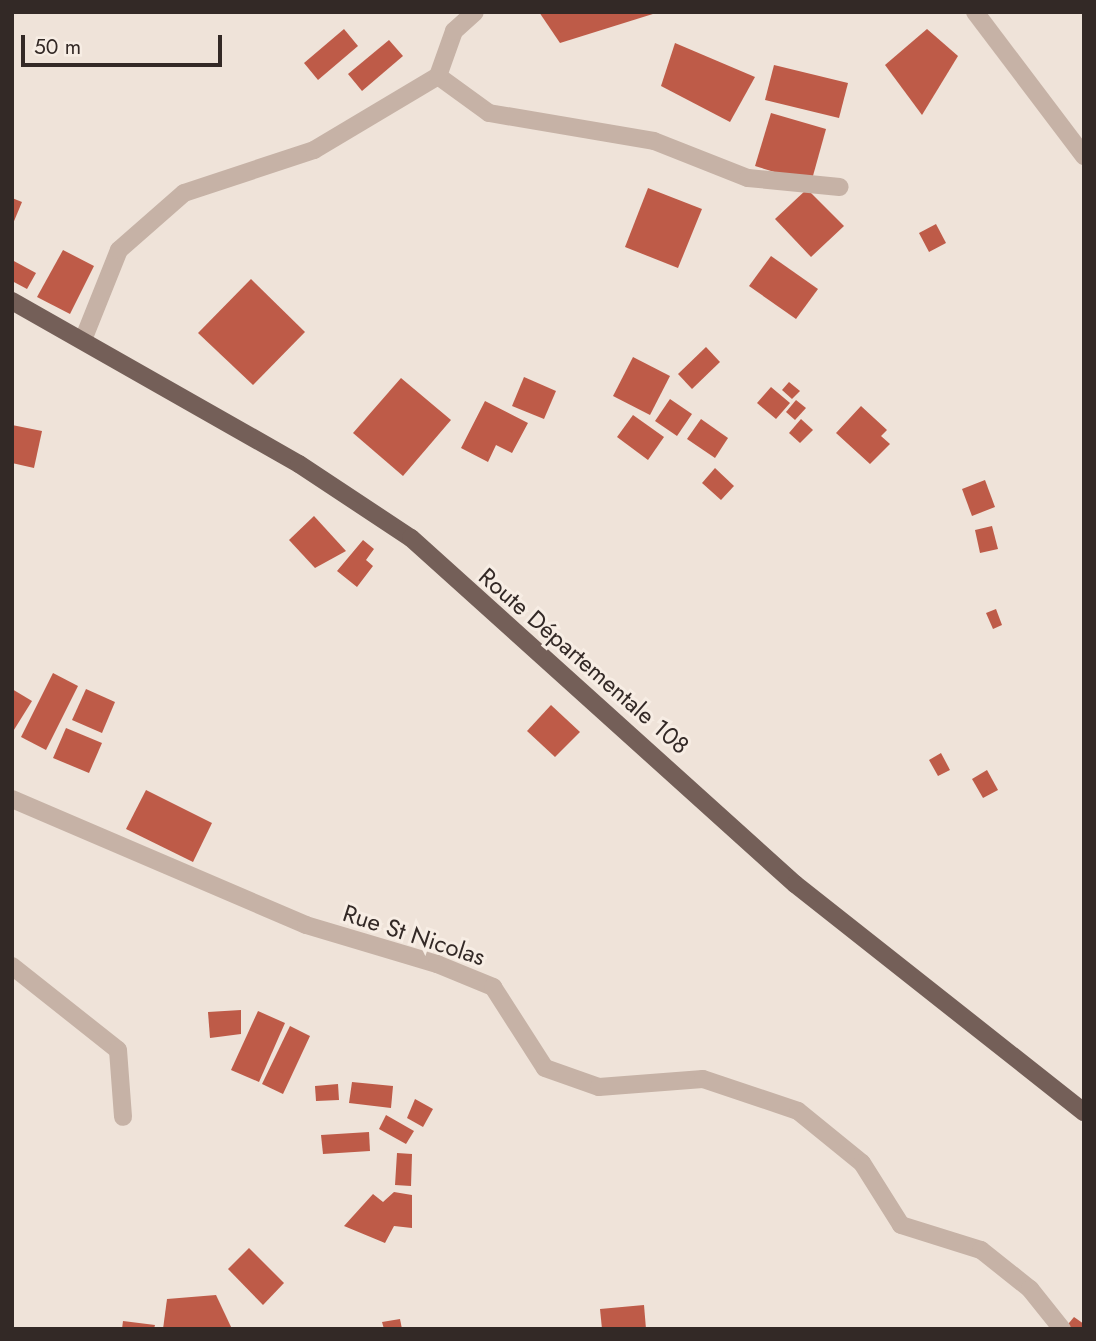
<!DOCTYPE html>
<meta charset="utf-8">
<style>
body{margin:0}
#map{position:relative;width:1096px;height:1341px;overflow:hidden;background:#efe3d9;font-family:Jost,sans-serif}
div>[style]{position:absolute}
.building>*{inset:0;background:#be5b48}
.minor>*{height:18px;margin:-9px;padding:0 9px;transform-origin:9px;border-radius:9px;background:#c6b2a6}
.major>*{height:18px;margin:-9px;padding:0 9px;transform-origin:9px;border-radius:9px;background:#745f58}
span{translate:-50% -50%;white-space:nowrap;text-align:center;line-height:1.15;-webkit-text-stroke:6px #f7ede4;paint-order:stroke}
.street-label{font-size:24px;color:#332926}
.frame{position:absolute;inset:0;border:14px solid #332926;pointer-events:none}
.scale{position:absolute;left:21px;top:35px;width:201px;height:32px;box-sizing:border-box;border:4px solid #332926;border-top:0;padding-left:9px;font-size:21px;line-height:24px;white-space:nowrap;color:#332926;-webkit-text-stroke:5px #f7ede4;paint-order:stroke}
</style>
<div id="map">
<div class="building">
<i style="clip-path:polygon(539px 12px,656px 12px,656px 13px,560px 43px)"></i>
<i style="clip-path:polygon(344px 29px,358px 46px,318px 80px,304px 63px)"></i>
<i style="clip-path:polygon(927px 29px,958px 56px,922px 115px,885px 65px)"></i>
<i style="clip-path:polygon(389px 40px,403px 56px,362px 91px,348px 74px)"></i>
<i style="clip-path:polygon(675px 43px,755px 77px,730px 122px,661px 86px)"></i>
<i style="clip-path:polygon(774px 65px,848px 83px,839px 118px,765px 100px)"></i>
<i style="clip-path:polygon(771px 113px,826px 129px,811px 183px,755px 166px)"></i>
<i style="clip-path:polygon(648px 188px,702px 209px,678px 268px,625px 247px)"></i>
<i style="clip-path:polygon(807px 189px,844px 226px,811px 257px,775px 219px)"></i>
<i style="clip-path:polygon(12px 198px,22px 202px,12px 226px)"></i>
<i style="clip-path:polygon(936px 224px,946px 243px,929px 252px,919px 233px)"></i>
<i style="clip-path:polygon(63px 250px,94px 266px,70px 314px,37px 297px)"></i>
<i style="clip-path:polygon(771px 256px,818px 289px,796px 319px,749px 286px)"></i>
<i style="clip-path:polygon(12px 260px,36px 273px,27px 289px,12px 281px)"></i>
<i style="clip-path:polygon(251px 279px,305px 332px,253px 385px,198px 333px)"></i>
<i style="clip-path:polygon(706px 347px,720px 362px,692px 389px,678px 374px)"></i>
<i style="clip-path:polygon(633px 357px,670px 376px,650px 415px,613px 396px)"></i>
<i style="clip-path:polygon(524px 377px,556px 391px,544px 419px,512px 406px)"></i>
<i style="clip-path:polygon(401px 378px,451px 420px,403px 476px,353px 433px)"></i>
<i style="clip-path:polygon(789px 382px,800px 391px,792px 399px,782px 390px)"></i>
<i style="clip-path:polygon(771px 387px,790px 403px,776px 419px,757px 403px)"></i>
<i style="clip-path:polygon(670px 399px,692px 414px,677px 436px,655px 421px)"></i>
<i style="clip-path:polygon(796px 400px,806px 408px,795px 420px,786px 412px)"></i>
<i style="clip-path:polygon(485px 401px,528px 423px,512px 453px,496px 445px,488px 462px,461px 448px)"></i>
<i style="clip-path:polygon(861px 406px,887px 430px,881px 436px,890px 444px,870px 464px,836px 433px)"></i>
<i style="clip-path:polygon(633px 415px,664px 437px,648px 460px,617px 437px)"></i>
<i style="clip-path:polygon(701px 419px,728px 438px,715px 458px,687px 439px)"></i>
<i style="clip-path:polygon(801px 419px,813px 430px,800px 443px,789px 433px)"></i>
<i style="clip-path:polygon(12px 425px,42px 431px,34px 468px,12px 463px)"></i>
<i style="clip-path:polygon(715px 468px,734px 486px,721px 500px,702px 483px)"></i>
<i style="clip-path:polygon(985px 480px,995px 507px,972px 516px,962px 489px)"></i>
<i style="clip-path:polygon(314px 516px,346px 551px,315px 568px,289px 540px)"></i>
<i style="clip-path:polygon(992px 526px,998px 549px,980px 553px,975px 530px)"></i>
<i style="clip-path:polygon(363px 540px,374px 549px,366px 560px,373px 566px,357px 587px,337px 571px)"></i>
<i style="clip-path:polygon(996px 609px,1002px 625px,993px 629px,986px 613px)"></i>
<i style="clip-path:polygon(53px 673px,78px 686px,46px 750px,21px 737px)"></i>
<i style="clip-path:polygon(12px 689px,32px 701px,12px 733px)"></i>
<i style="clip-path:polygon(86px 689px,115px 702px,102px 733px,72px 720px)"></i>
<i style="clip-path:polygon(551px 705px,580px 732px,555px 757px,527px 731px)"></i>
<i style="clip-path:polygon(66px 728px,102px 743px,89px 773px,53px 758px)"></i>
<i style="clip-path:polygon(941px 753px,950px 770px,938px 776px,929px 760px)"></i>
<i style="clip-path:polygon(987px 770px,998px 790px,983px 798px,972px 779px)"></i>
<i style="clip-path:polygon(146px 790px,212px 823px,193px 862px,126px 829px)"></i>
<i style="clip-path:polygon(241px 1010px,241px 1034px,210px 1038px,208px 1012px)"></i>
<i style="clip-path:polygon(258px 1011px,285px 1023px,259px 1082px,231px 1070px)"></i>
<i style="clip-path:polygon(290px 1026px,310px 1036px,283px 1094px,262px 1084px)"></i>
<i style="clip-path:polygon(352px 1082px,393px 1086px,391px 1108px,349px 1103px)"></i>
<i style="clip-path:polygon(338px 1084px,339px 1100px,316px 1101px,315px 1086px)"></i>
<i style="clip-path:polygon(415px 1099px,433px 1109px,423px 1127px,407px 1118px)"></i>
<i style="clip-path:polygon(386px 1115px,414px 1131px,406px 1144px,379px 1129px)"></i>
<i style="clip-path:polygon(369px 1132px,370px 1151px,323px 1154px,321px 1135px)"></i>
<i style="clip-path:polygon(397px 1153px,412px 1154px,411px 1186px,395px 1185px)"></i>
<i style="clip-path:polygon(394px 1192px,412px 1195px,412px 1228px,394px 1226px,385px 1243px,344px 1226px,373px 1194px,383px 1202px)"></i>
<i style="clip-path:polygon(249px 1248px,284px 1283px,263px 1305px,228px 1269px)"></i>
<i style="clip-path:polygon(216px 1295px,232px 1329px,163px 1329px,167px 1299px)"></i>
<i style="clip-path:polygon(644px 1305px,646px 1329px,602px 1329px,600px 1309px)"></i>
<i style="clip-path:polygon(1074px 1317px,1084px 1324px,1084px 1329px,1064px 1329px)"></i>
<i style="clip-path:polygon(400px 1319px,402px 1329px,384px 1329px,382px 1322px)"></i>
<i style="clip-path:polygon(123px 1321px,155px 1325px,154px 1329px,122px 1329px)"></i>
</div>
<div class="minor">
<i style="left:975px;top:12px;width:181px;rotate:52.9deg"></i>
<i style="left:438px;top:76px;width:63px;rotate:36deg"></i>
<i style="left:489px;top:113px;width:167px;rotate:9.6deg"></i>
<i style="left:654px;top:141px;width:101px;rotate:21.5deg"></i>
<i style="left:748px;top:178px;width:92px;rotate:5.6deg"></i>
<i style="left:83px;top:340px;width:97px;rotate:-68.2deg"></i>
<i style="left:119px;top:250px;width:86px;rotate:-41.2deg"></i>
<i style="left:184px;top:193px;width:137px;rotate:-18.3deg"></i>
<i style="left:314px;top:150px;width:144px;rotate:-30.8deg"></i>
<i style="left:438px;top:76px;width:48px;rotate:-70.4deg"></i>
<i style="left:454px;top:31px;width:28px;rotate:-42deg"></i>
<i style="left:12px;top:799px;width:320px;rotate:23.2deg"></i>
<i style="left:306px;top:925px;width:137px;rotate:16.6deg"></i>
<i style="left:437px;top:964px;width:61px;rotate:22.3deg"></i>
<i style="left:493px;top:987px;width:96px;rotate:57.3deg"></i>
<i style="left:545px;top:1068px;width:57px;rotate:19.4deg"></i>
<i style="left:599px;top:1087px;width:104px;rotate:-4.4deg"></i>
<i style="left:703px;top:1079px;width:100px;rotate:18.6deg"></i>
<i style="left:798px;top:1111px;width:82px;rotate:39.1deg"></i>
<i style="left:862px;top:1163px;width:73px;rotate:57.8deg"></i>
<i style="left:901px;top:1225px;width:84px;rotate:17.4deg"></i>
<i style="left:981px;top:1250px;width:63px;rotate:38.5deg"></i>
<i style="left:1030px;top:1289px;width:51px;rotate:51.3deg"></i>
<i style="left:12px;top:966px;width:135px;rotate:38.4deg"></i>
<i style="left:118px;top:1050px;width:67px;rotate:85.7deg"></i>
</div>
<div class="major">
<i style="left:12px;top:301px;width:330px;rotate:29.6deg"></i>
<i style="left:299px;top:464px;width:134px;rotate:33.5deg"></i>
<i style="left:411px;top:538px;width:517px;rotate:42.02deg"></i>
<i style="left:795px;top:884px;width:368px;rotate:38.3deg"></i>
</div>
<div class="street-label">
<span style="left:584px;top:661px;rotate:41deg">Route Départementale 108</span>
<span style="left:414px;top:935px;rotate:18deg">Rue St Nicolas</span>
</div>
<div class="frame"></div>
<div class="scale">50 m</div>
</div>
